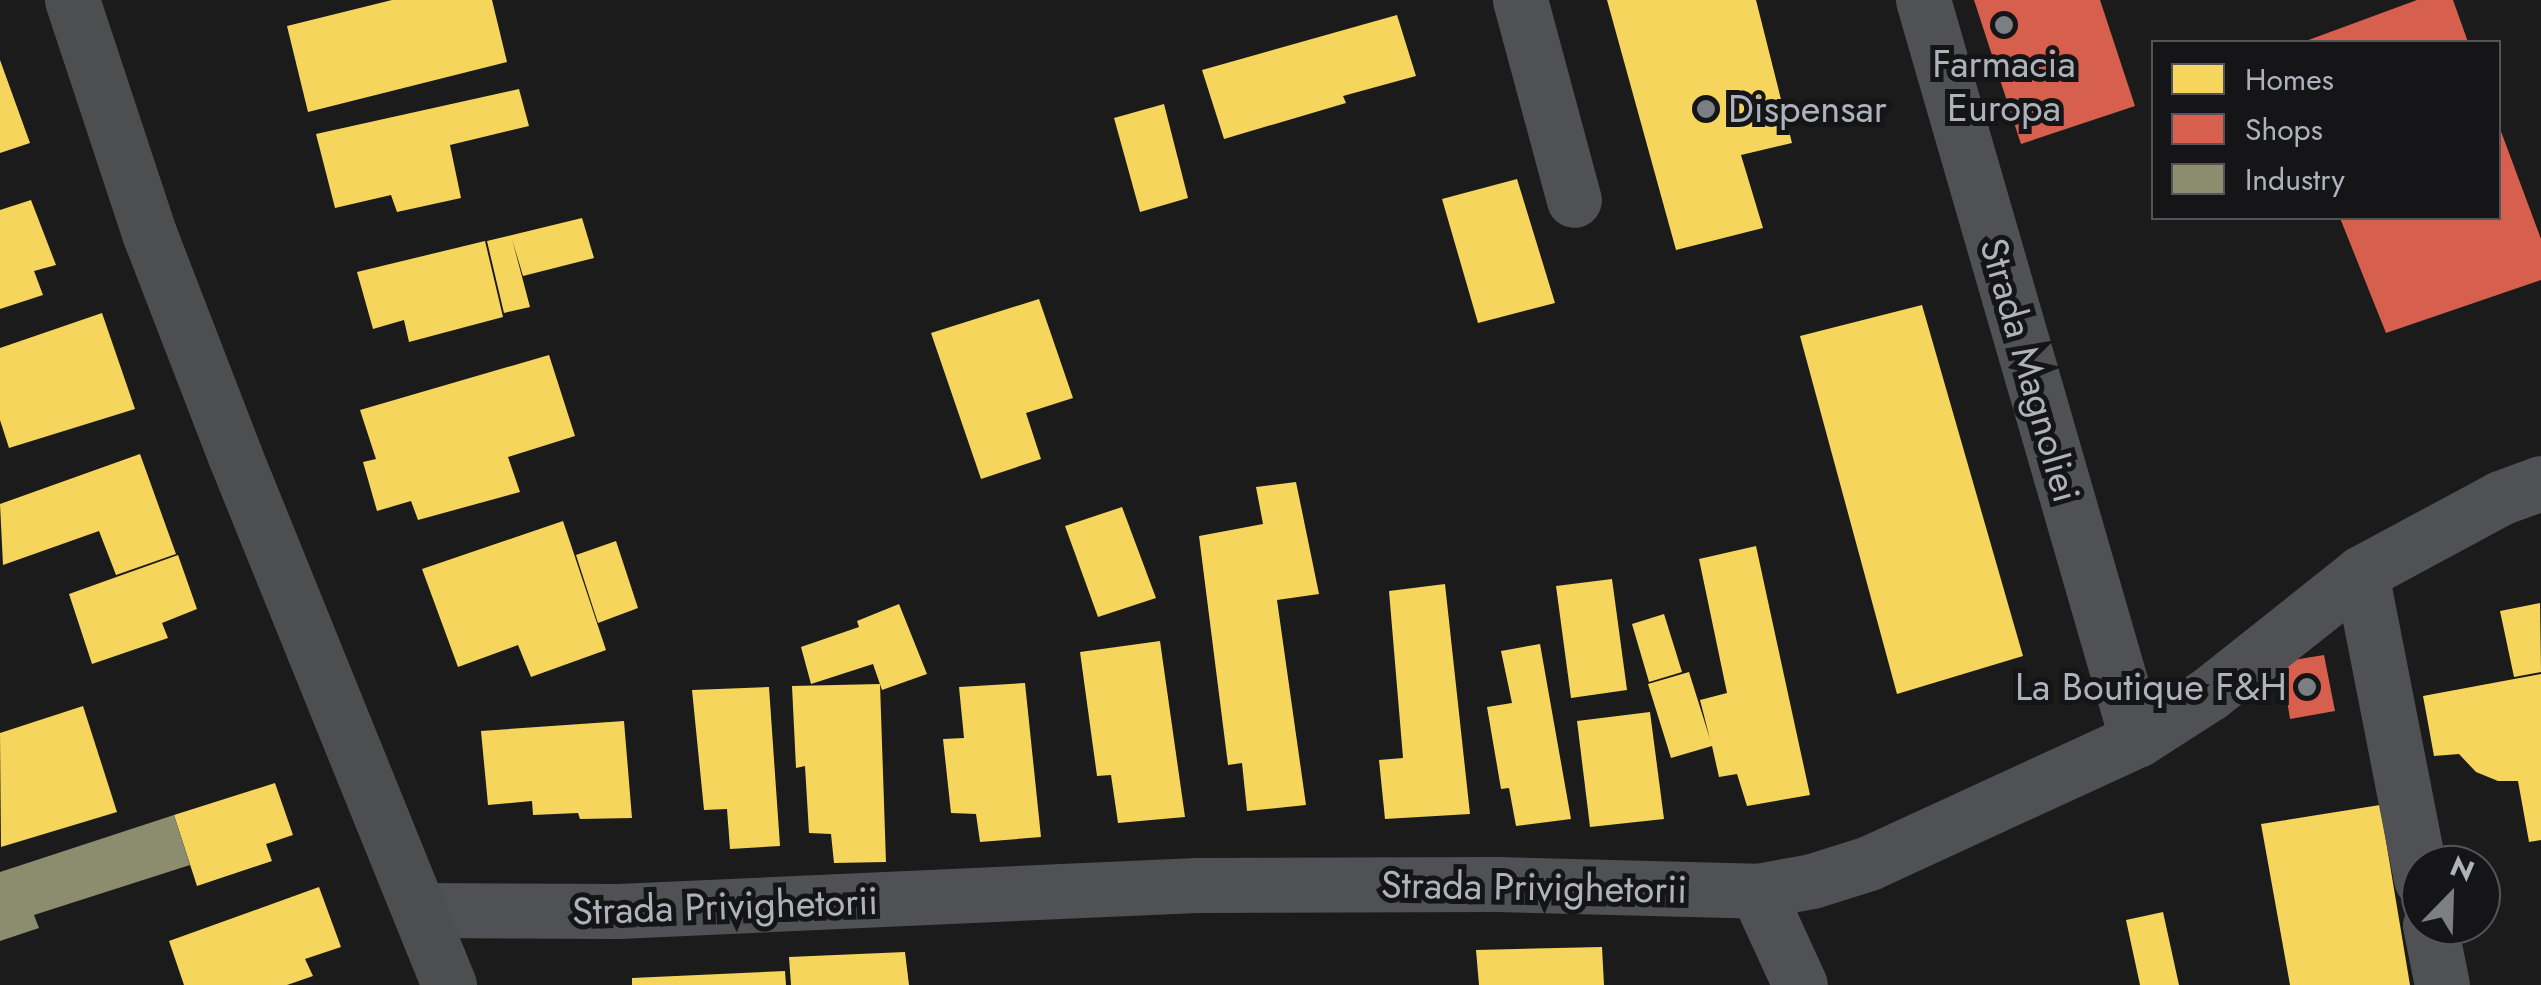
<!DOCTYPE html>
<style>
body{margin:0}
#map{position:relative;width:2541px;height:985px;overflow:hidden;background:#1b1b1b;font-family:Jost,sans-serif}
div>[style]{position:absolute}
.homes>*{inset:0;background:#f6d55c}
.shops>*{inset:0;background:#d6604d}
.industry>*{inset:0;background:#8c8c6e}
.minor>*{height:55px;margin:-27.5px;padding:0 27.5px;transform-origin:27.5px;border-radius:27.5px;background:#505154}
.primary>*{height:55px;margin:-27.5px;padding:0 27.5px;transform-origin:27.5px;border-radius:27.5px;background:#4d4e50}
.dots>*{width:28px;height:28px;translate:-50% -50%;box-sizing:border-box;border:5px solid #151517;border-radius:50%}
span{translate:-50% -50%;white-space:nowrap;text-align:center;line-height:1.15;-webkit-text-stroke:10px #151517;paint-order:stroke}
.poi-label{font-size:38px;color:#aeb3bb}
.left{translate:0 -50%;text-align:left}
.right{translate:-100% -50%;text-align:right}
.street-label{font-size:38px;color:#aeb3bb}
.legend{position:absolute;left:2151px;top:40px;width:350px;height:180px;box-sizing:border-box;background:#151517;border:2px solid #525459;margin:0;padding:12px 18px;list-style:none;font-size:30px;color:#aeb3bb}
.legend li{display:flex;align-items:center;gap:20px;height:50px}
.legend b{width:50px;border:2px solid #525459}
.north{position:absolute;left:2401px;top:845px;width:100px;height:100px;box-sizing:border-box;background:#151517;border:2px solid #525459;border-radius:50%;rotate:23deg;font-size:28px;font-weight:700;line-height:40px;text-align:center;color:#aeb3bb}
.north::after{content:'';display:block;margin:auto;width:35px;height:45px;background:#7b7e83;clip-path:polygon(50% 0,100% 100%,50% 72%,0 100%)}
</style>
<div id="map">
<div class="homes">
<i style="clip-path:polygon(392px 0,492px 0,507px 62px,308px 112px,287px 26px)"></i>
<i style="clip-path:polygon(1607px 0,1756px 0,1792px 143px,1741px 155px,1763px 228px,1676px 250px)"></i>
<i style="clip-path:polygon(1397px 15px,1416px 76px,1343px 96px,1346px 103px,1224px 139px,1202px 70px)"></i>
<i style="clip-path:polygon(0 60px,30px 143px,0 153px)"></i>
<i style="clip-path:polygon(519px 89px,529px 126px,450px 145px,461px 198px,397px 212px,391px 195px,335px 208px,316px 134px)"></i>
<i style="clip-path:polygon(1164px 104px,1188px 198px,1140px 212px,1114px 118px)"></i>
<i style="clip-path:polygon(1517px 179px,1555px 303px,1478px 323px,1442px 199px)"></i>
<i style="clip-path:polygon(31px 200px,56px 265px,34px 271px,43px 295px,0 309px,0 210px)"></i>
<i style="clip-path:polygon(582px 218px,594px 258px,523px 276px,512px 239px,530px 307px,504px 313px,487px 241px)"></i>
<i style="clip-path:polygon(485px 241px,503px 317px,409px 342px,404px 320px,373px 329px,357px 272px)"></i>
<i style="clip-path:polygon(1039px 299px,1073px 398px,1026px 413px,1041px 459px,981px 479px,931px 333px)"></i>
<i style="clip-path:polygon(1922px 305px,2023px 656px,1897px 694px,1800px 336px)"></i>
<i style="clip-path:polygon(102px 313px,135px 409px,9px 448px,0 420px,0 348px)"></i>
<i style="clip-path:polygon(549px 355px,575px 436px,508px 457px,520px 492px,418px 520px,411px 501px,377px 511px,363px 462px,376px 459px,360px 410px)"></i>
<i style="clip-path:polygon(140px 454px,176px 554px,116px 575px,99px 531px,3px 565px,0 504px)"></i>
<i style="clip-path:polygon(1296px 482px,1319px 594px,1277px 600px,1306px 805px,1247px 811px,1242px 763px,1228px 765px,1199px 536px,1263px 524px,1256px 487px)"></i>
<i style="clip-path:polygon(1122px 507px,1156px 598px,1098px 617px,1065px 526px)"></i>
<i style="clip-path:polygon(563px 521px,606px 650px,531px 677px,518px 645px,458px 667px,422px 569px)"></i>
<i style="clip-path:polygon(616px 541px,638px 608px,598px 623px,576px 555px)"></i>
<i style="clip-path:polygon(1756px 546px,1810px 795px,1747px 806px,1737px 774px,1719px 777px,1712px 746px,1671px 758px,1648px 684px,1689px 672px,1710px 739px,1700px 700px,1727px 693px,1699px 559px)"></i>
<i style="clip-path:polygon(178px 555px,197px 609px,162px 623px,168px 638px,92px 664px,69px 594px)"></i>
<i style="clip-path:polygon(1612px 579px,1627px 690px,1571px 698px,1556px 586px)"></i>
<i style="clip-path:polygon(1445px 584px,1470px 814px,1385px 819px,1379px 760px,1403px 758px,1389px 591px)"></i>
<i style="clip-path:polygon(2540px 603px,2541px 672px,2514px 677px,2500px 611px)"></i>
<i style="clip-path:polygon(899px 604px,927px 674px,882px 690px,873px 664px,811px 684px,801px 647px,859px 627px,857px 621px)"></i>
<i style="clip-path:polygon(1664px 614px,1682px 672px,1649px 682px,1632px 624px)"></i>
<i style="clip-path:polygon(1160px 641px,1185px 817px,1118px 823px,1111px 775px,1097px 776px,1080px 652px)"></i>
<i style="clip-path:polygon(1540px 644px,1571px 819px,1516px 826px,1509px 788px,1501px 789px,1487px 707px,1512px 703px,1501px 651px)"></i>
<i style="clip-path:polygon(2541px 674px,2541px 840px,2529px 842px,2518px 781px,2498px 781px,2476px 772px,2459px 754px,2434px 756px,2423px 696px)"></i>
<i style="clip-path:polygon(1025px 683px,1041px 837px,980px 842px,976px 814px,951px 813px,943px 739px,964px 738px,959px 687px)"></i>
<i style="clip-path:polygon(880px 684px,886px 862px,834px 863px,831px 834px,809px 833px,805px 766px,796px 768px,792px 686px)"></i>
<i style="clip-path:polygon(769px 687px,780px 846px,730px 849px,727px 809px,704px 810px,692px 690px)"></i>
<i style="clip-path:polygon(83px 706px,117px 812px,1px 847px,0 733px)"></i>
<i style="clip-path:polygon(1650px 712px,1664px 819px,1590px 827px,1577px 721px)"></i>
<i style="clip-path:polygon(624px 721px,632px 818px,580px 819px,578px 813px,533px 815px,532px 801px,488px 805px,481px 731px)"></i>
<i style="clip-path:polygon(275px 783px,293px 835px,266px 844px,272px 861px,197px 886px,174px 815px)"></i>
<i style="clip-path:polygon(2380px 805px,2410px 985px,2290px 985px,2261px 824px)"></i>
<i style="clip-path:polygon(319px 887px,341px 947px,305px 959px,313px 976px,287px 985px,184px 985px,169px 941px)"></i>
<i style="clip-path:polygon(2163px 912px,2179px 985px,2140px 985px,2126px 920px)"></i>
<i style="clip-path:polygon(1602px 947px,1604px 985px,1479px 985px,1476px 950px)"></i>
<i style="clip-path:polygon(905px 952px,909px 985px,791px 985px,789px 957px)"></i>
<i style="clip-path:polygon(785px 971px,786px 985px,632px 985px,632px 978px)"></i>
</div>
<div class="shops">
<i style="clip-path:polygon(1974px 0,2100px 0,2135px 106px,2021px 144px)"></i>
<i style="clip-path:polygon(2417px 0,2453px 0,2468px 42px,2303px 42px)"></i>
<i style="clip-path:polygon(2499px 126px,2541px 239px,2541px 280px,2386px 333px,2340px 218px,2498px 218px)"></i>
<i style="clip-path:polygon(2324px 655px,2335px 711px,2290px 719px,2281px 662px)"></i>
</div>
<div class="industry">
<i style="clip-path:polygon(174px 815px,190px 865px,34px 915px,39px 928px,0 941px,0 872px)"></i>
</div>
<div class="minor">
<i style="left:1520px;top:0;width:207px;rotate:74.9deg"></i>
<i style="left:1923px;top:0;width:770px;rotate:73.87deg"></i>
<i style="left:2361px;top:573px;width:312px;rotate:78.9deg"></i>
<i style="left:1757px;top:891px;width:103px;rotate:65.4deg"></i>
<i style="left:420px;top:910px;width:198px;rotate:0.3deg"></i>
<i style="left:618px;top:911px;width:579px;rotate:-2.58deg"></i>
<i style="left:1196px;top:885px;width:301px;rotate:-0.2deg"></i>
<i style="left:1497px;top:884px;width:260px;rotate:1.5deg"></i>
<i style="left:1757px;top:891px;width:56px;rotate:-10.3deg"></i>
<i style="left:1812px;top:881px;width:60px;rotate:-17.5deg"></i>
<i style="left:1869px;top:863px;width:295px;rotate:-24.7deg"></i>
<i style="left:2137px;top:740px;width:85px;rotate:-32.6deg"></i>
<i style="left:2209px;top:694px;width:194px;rotate:-38.5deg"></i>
<i style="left:2361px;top:573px;width:158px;rotate:-28.3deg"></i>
<i style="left:2500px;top:498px;width:44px;rotate:-20.1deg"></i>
<i style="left:2430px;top:925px;width:61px;rotate:78.7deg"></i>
</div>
<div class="primary">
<i style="left:72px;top:0;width:245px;rotate:71.7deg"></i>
<i style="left:149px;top:233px;width:239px;rotate:68.9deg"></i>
<i style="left:235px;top:456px;width:571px;rotate:67.97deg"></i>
</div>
<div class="dots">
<i style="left:2004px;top:25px;background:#7b7e83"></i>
<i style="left:1706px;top:109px;background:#7b7e83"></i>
<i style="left:2307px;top:687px;background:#7b7e83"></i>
</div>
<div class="poi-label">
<span style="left:2004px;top:86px">Farmacia<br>Europa</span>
<span class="left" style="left:1728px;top:109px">Dispensar</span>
<span class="right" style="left:2287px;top:687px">La Boutique F&amp;H</span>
</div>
<div class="street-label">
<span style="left:2030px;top:370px;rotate:74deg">Strada Magnoliei</span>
<span style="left:1534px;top:887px;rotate:1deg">Strada Privighetorii</span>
<span style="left:725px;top:906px;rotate:-2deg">Strada Privighetorii</span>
</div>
<ul class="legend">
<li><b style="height:28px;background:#f6d55c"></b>Homes</li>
<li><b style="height:28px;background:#d6604d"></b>Shops</li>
<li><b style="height:28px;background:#8c8c6e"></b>Industry</li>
</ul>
<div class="north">N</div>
</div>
